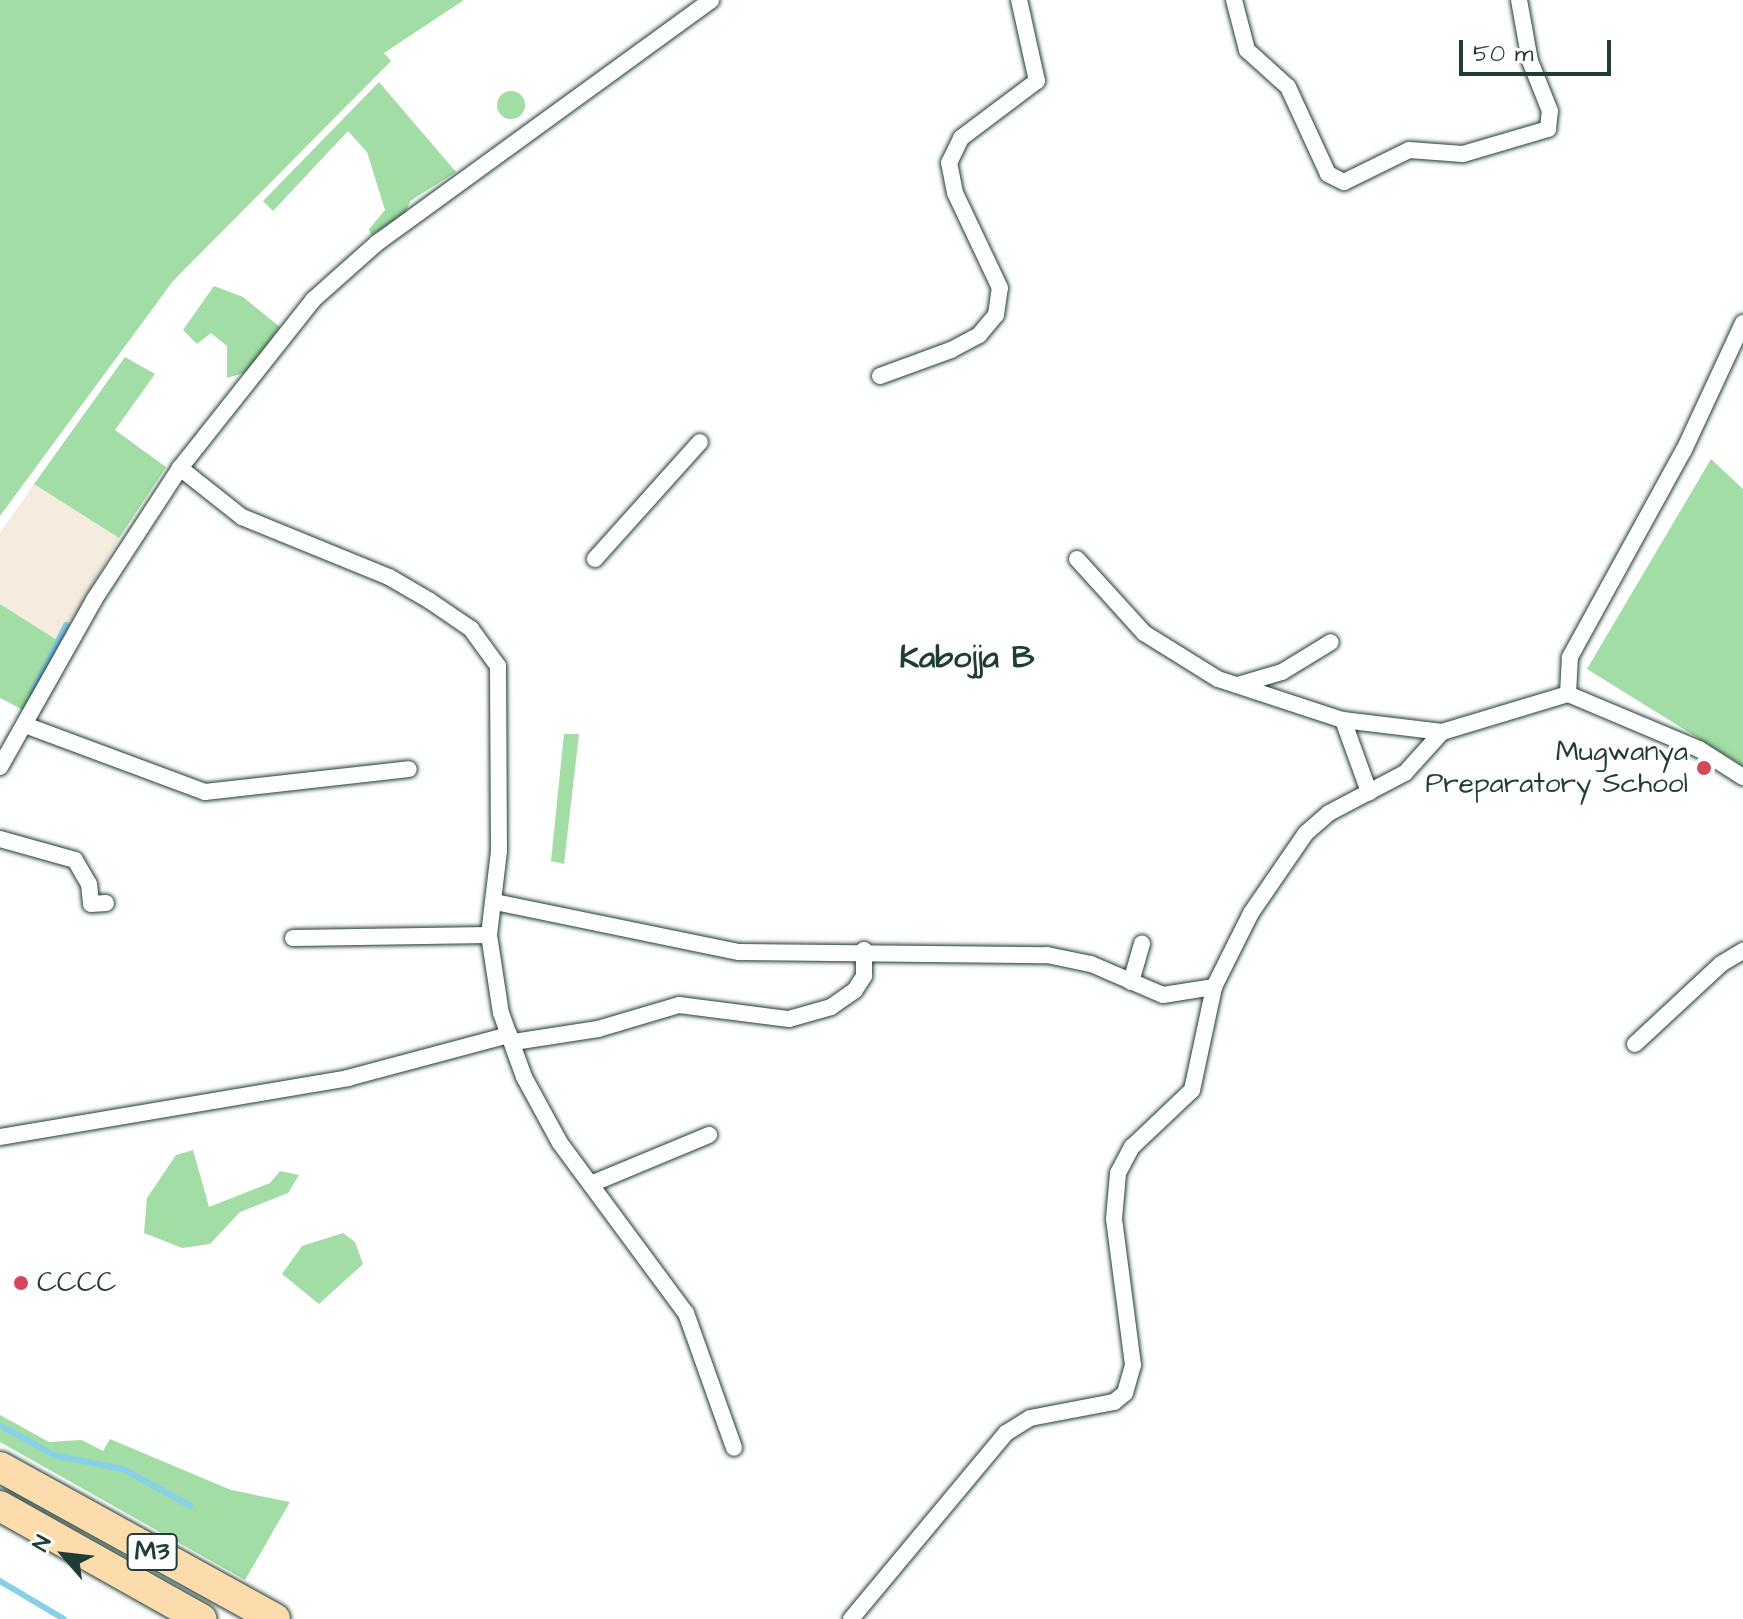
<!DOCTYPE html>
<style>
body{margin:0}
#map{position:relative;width:1743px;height:1619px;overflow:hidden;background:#fff;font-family:"Architects Daughter",sans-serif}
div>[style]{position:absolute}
.built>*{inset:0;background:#f5ebde}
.green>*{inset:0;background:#a1dda4}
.round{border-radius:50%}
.stream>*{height:6px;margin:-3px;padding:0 3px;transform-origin:3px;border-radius:3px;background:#87d0e8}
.roads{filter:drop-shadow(0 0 2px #1f3d34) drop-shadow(0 0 2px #1f3d34)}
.minor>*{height:16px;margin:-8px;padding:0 8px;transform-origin:8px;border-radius:8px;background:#fff}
.motorway>*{height:30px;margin:-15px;padding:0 15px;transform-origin:15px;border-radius:15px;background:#fcdcac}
.dots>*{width:22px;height:22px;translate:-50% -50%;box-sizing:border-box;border:4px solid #fff;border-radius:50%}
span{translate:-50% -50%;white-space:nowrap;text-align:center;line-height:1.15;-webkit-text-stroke:6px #fff;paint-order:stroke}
.shield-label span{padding:2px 6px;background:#fff;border:2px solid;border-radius:6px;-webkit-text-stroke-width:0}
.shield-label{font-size:26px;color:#1f3d34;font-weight:700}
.poi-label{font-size:28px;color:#1f3d34}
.right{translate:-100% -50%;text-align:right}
.left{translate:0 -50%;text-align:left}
.quarter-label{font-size:32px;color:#1f3d34;font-weight:700}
.north{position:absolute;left:24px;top:1515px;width:80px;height:80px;-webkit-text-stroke:6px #fff;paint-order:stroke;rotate:298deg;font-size:22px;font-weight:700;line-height:32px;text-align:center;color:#1f3d34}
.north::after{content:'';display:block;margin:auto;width:28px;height:36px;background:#1f3d34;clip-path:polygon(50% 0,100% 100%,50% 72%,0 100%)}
.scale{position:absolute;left:1459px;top:40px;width:152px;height:36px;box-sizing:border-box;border:4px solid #1f3d34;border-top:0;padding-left:10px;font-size:24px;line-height:28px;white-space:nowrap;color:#1f3d34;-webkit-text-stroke:6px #fff;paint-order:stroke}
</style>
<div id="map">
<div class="built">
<i style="clip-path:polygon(34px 484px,119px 538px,60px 642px,0 604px,0 533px)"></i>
</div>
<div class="green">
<i style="clip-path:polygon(0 0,464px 0,384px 53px,391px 61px,173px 281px,0 516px)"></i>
<i style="clip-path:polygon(379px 82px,456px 172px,410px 201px,404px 217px,371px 235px,369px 229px,385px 210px,367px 152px,348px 131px,273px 211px,263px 201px)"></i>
<i class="round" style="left:497px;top:91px;width:28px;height:28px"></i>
<i style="clip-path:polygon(214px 286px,243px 297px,280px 327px,247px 372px,227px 378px,227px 346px,211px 333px,197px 344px,183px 330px)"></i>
<i style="clip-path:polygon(125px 357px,155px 374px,115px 430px,166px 467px,119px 538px,34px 484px)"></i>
<i style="clip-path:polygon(1711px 459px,1743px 489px,1743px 766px,1587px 669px)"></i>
<i style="clip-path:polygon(0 604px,60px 642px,23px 710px,0 698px)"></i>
<i style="clip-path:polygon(564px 734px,579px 734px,564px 864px,551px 861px)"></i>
<i style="clip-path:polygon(193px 1150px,209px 1207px,270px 1183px,280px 1171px,299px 1175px,288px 1193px,240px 1212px,210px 1244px,182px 1248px,144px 1233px,147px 1198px,176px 1155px)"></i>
<i style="clip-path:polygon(343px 1233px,355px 1242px,363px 1264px,319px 1304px,282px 1274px,302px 1246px)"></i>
<i style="clip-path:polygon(0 1415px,49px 1442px,82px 1440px,103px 1451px,110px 1439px,231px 1490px,290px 1502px,245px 1580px,0 1442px)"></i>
</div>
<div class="stream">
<i style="left:33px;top:691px;width:74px;rotate:-63.4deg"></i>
<i style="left:0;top:1425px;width:62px;rotate:29.1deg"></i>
<i style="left:54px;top:1455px;width:70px;rotate:11.5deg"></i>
<i style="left:123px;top:1469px;width:77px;rotate:28.6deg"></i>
<i style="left:0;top:1581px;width:74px;rotate:30.7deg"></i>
</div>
<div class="roads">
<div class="minor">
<i style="left:1234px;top:0;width:52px;rotate:75.4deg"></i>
<i style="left:1247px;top:50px;width:55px;rotate:42.1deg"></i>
<i style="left:1288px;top:87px;width:96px;rotate:65.3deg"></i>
<i style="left:1328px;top:174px;width:18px;rotate:27deg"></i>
<i style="left:1344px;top:182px;width:72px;rotate:-26.2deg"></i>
<i style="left:1409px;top:150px;width:54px;rotate:4.2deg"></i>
<i style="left:1463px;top:154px;width:89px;rotate:-16.4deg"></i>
<i style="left:1548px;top:129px;width:18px;rotate:-84deg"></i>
<i style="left:1550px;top:111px;width:54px;rotate:-111.8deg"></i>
<i style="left:1530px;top:61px;width:62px;rotate:-100.2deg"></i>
<i style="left:880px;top:376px;width:76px;rotate:-20.1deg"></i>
<i style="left:951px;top:350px;width:32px;rotate:-28deg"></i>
<i style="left:979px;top:335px;width:26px;rotate:-50deg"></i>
<i style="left:996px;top:315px;width:27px;rotate:-82deg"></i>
<i style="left:1000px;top:288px;width:105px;rotate:-115.3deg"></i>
<i style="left:955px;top:193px;width:31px;rotate:-101deg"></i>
<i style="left:949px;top:163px;width:28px;rotate:-64deg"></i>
<i style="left:961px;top:138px;width:95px;rotate:-36.9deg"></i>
<i style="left:1037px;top:81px;width:83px;rotate:-102.5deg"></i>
<i style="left:180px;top:468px;width:79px;rotate:38.3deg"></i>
<i style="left:242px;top:517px;width:159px;rotate:22.2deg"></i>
<i style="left:389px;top:577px;width:48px;rotate:30.3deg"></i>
<i style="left:430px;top:601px;width:50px;rotate:34.3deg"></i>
<i style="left:471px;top:629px;width:46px;rotate:53.9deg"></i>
<i style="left:498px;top:666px;width:185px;rotate:89.7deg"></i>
<i style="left:499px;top:851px;width:85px;rotate:96.8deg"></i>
<i style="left:489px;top:935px;width:79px;rotate:81.3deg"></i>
<i style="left:501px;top:1013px;width:68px;rotate:70.2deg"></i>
<i style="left:524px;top:1077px;width:75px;rotate:61.4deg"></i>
<i style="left:560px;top:1143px;width:212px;rotate:53.5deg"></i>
<i style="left:686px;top:1313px;width:143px;rotate:70.4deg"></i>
<i style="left:595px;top:559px;width:157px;rotate:-48.1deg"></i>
<i style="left:1077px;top:559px;width:100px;rotate:47.8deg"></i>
<i style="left:1144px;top:633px;width:87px;rotate:31.9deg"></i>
<i style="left:1218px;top:679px;width:132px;rotate:18.2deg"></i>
<i style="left:1343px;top:720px;width:100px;rotate:6.9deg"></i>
<i style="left:1238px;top:685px;width:46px;rotate:-16.5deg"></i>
<i style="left:1282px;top:672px;width:57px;rotate:-31.5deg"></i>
<i style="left:1568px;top:694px;width:142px;rotate:22.8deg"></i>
<i style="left:1699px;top:749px;width:52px;rotate:32.5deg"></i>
<i style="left:1343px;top:720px;width:77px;rotate:70.1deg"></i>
<i style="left:25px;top:725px;width:192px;rotate:20.4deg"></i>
<i style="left:205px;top:792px;width:205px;rotate:-6.4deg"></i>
<i style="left:0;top:767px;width:192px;rotate:-60.6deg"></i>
<i style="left:94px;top:600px;width:158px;rotate:-56.9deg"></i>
<i style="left:180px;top:468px;width:214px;rotate:-51.6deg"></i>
<i style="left:313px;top:300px;width:86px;rotate:-41.7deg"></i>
<i style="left:377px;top:243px;width:413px;rotate:-36deg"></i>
<i style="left:0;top:839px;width:78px;rotate:15.6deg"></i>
<i style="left:75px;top:860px;width:28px;rotate:60deg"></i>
<i style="left:89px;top:884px;width:20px;rotate:84deg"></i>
<i style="left:91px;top:904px;width:15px;rotate:-4deg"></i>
<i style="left:495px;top:902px;width:249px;rotate:11.6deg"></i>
<i style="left:739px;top:952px;width:308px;rotate:0.6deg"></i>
<i style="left:1047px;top:955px;width:45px;rotate:11.6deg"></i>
<i style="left:1091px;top:964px;width:78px;rotate:23.3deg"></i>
<i style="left:1163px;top:995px;width:52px;rotate:-8.9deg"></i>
<i style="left:293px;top:938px;width:196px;rotate:-0.9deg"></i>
<i style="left:1131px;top:982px;width:40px;rotate:-74deg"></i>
<i style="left:514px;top:1042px;width:85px;rotate:-8.8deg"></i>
<i style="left:598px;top:1029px;width:84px;rotate:-16.5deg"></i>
<i style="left:679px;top:1005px;width:111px;rotate:7.3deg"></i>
<i style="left:789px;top:1019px;width:44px;rotate:-15.9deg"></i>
<i style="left:831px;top:1007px;width:29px;rotate:-35deg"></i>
<i style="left:855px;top:990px;width:17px;rotate:-57deg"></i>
<i style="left:864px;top:976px;width:26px;rotate:-90deg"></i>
<i style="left:1635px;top:1044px;width:117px;rotate:-42.9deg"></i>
<i style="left:1721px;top:964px;width:26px;rotate:-31deg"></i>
<i style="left:0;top:1137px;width:353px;rotate:-9.6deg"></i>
<i style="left:348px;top:1078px;width:167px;rotate:-15deg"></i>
<i style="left:591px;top:1184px;width:128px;rotate:-22.6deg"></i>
<i style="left:851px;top:1619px;width:242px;rotate:-50.2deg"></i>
<i style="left:1006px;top:1433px;width:28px;rotate:-32deg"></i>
<i style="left:1030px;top:1418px;width:86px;rotate:-10.8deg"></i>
<i style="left:1114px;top:1402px;width:14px;rotate:-39deg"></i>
<i style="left:1125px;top:1393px;width:29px;rotate:-74deg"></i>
<i style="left:1133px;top:1365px;width:147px;rotate:-97.4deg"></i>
<i style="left:1114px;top:1219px;width:46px;rotate:-85deg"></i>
<i style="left:1118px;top:1173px;width:30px;rotate:-62deg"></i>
<i style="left:1132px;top:1147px;width:83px;rotate:-43.5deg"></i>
<i style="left:1192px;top:1090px;width:105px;rotate:-77.9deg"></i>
<i style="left:1214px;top:987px;width:83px;rotate:-63.4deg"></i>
<i style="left:1251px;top:913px;width:97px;rotate:-55.5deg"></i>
<i style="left:1306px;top:833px;width:30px;rotate:-41deg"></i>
<i style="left:1329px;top:813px;width:86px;rotate:-27.8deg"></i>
<i style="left:1405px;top:773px;width:55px;rotate:-47.9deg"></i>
<i style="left:1442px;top:732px;width:132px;rotate:-16.8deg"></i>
<i style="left:1568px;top:694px;width:37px;rotate:-87deg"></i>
<i style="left:1570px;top:657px;width:236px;rotate:-61.2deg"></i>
<i style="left:1684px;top:450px;width:140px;rotate:-65.1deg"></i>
</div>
<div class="motorway">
<i style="left:0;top:1467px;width:314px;rotate:28.9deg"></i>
<i style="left:0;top:1506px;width:231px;rotate:29.3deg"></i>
</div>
</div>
<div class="dots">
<i style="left:1704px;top:768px;background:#d1495b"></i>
<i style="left:21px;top:1283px;background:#d1495b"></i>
</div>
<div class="shield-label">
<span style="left:152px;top:1552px">M3</span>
</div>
<div class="poi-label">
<span class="right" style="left:1688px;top:768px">Mugwanya<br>Preparatory School</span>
<span class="left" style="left:37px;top:1283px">CCCC</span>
</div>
<div class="quarter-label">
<span style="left:967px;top:658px">Kabojja B</span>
</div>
<div class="north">N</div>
<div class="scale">50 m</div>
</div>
